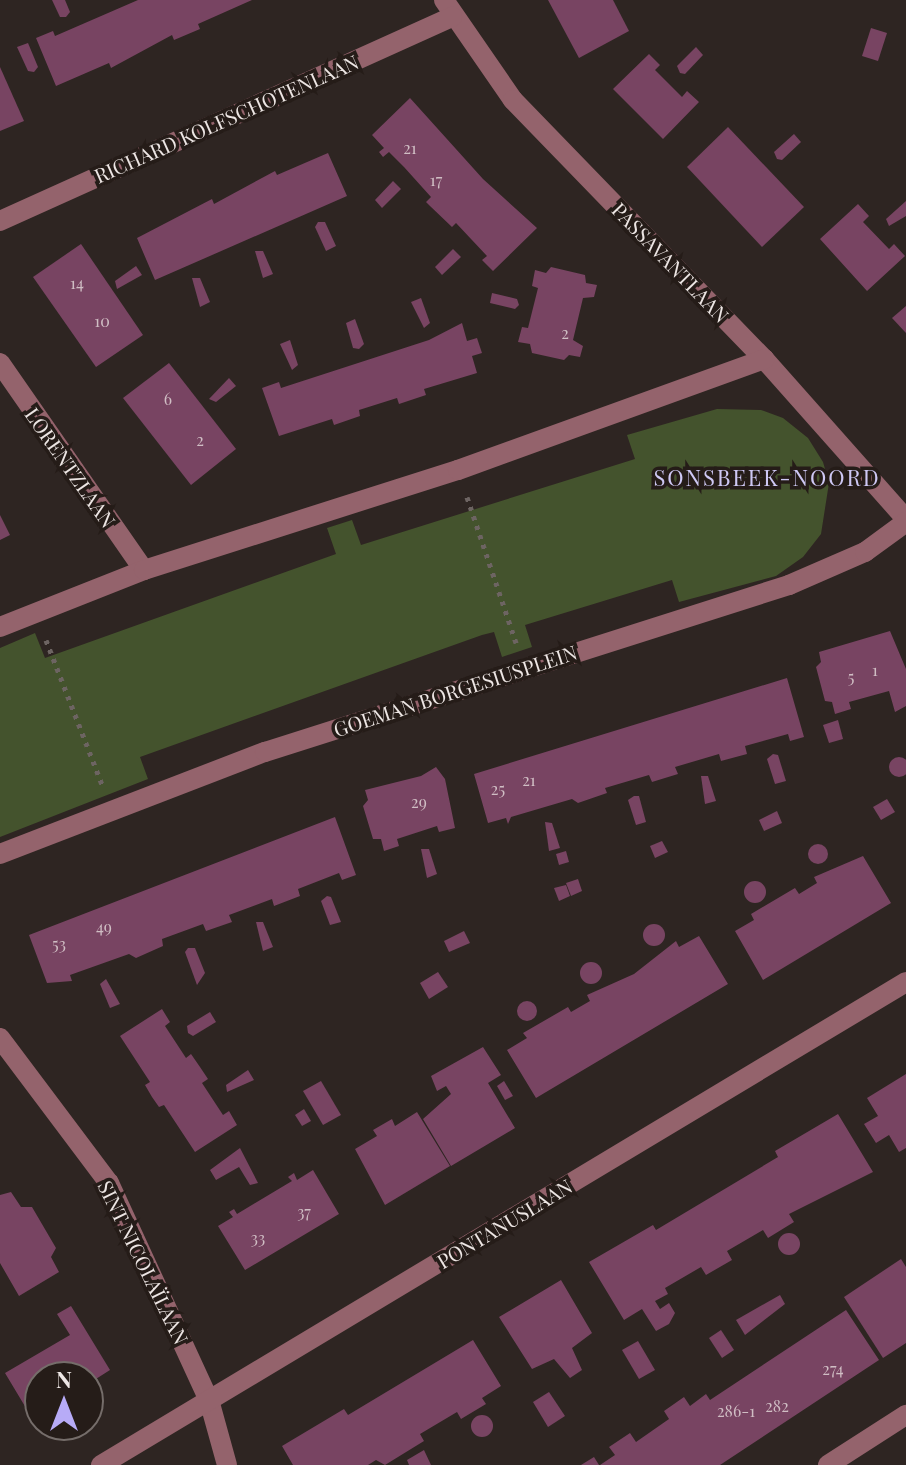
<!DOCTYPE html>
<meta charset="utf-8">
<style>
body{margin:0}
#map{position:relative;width:906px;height:1465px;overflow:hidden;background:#2e2522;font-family:"Playfair Display",serif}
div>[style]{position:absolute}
.green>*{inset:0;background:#44532d}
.building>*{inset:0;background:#784462}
.round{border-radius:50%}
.path>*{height:5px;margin-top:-2.5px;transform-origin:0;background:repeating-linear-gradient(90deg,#6d6462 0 4px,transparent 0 10px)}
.minor>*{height:20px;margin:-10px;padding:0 10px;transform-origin:10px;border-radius:10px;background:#94636c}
span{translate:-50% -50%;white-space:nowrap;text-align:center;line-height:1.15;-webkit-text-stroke:7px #251c18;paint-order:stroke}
.number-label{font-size:16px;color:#d0bec4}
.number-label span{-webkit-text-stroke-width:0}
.street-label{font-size:20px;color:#ede6e4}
.neighbourhood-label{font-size:22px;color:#cec8f4;letter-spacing:2px}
.north{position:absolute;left:24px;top:1361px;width:80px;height:80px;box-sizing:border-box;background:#251c18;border:2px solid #756d6a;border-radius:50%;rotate:0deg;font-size:22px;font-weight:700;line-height:32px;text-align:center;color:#ede6e4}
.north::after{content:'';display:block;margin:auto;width:28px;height:36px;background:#b7abf7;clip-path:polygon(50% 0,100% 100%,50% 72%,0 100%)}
</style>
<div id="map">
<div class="green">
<i style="clip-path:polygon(717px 409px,761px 410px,783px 418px,808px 438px,823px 462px,829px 483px,821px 534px,803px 557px,776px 576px,679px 602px,672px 580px,525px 625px,532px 647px,502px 657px,494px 632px,482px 635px,140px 757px,148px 779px,0 837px,0 648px,35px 633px,45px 658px,336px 554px,327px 528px,352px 520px,361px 545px,635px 459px,627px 435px)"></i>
</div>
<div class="building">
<i style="clip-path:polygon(52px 0,65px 0,70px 12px,66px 17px,60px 17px)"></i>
<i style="clip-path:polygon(138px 0,252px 0,198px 24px,200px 29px,174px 40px,172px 35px,111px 68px,109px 63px,56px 86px,36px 38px,53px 31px,55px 36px)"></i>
<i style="clip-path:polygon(548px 0,613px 0,629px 31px,579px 58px)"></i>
<i style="clip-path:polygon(871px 28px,887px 33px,878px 61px,862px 56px)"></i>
<i style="clip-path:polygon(28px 43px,38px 67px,34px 72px,28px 71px,17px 47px)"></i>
<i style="clip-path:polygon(696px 47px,703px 55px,685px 74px,680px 73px,677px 66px)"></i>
<i style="clip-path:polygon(649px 54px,660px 65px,655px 70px,682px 97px,687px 91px,699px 102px,663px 139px,613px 89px)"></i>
<i style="clip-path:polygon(0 67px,24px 121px,0 131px)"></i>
<i style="clip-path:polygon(410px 98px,483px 179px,537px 228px,493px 271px,482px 260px,487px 256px,456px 223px,452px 227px,430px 206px,426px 202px,431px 197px,404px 167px,389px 152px,383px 157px,379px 152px,384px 148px,372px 135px)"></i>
<i style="clip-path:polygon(728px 127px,804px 207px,762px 247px,687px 167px)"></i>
<i style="clip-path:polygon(794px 134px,801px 142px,782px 160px,777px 159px,774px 152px)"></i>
<i style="clip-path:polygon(328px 153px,347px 196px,155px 280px,137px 238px,212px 199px,214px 204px,275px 171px,277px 175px)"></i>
<i style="clip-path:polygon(393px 181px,401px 189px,382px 208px,375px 200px)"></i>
<i style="clip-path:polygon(906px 201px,906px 216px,889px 226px,886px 219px)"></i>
<i style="clip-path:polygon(858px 204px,869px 216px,863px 222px,889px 249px,894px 244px,905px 256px,867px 291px,820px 239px)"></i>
<i style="clip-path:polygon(318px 222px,325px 222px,336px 246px,326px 251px,315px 227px)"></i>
<i style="clip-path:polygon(81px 244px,143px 335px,96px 367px,33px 277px)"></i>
<i style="clip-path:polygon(453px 249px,461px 257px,442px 275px,435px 267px)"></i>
<i style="clip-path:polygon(255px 251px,263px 251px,273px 274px,263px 278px)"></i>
<i style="clip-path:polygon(136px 266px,142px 275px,117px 289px,115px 281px)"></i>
<i style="clip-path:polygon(551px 267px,585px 275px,586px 283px,597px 285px,594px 297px,583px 298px,573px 340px,583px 346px,580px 357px,569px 355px,564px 360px,532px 353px,530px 344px,518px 342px,522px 327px,528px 328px,538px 288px,532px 286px,535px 270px,546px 273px)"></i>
<i style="clip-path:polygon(192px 278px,200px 278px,210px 302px,200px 307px)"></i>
<i style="clip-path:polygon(492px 293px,517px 299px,519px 305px,515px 309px,490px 303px)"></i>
<i style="clip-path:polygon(421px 298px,430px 323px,424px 328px,411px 302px)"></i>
<i style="clip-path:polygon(906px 306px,906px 333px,892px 318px)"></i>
<i style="clip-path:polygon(355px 319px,364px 344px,359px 349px,353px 348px,346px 323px)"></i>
<i style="clip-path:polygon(462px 323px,467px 341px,477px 338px,482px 353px,472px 356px,477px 373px,424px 389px,426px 395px,399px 404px,397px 398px,359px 410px,360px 416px,334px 425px,332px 419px,279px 436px,262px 388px,279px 382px,281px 388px,429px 340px)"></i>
<i style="clip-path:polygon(290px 340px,298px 365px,292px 370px,280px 344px)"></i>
<i style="clip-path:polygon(169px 363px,236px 449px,191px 485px,123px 398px)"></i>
<i style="clip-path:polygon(229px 378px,236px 386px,216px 402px,209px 399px)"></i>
<i style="clip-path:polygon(0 515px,10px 535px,0 540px)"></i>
<i style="clip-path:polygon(890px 631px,906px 669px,906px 706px,895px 712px,889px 691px,849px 702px,851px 709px,835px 714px,832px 702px,825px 701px,816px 667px,821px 662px,819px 652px)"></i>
<i style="clip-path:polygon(787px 678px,804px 737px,790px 741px,788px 734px,745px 746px,747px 754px,721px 761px,719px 754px,675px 767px,678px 774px,652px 782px,649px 775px,605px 788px,607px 793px,578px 803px,572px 799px,511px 817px,508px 824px,506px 818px,488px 823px,474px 774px)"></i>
<i style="clip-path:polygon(838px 720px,843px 739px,829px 743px,823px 725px)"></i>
<i style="clip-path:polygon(773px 754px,778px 755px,786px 781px,775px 784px,767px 759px)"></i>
<i class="round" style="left:889px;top:757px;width:20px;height:20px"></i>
<i style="clip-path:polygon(436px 767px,445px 779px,455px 828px,439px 832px,437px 826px,397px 839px,399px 846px,384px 851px,381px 839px,373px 839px,363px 806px,368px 800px,365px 790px,421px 776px)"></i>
<i style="clip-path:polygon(701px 776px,708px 776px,716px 801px,705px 804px)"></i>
<i style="clip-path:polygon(634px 796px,639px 796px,646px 822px,636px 825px,628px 800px)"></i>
<i style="clip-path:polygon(887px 799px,895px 812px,881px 820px,873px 807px)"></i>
<i style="clip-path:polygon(777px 811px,782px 823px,764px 831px,759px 820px)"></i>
<i style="clip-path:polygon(335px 817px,356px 875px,342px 880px,339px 873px,298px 889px,300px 896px,274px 906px,272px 899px,229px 915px,232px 922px,206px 931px,203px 924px,162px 939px,163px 946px,136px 958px,129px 954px,70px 975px,72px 981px,47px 983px,29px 935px)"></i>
<i style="clip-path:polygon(545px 822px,552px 823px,560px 848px,549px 851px)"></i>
<i style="clip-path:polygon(662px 841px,668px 852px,655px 858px,650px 846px)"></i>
<i class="round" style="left:808px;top:844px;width:20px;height:20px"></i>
<i style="clip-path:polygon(421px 849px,429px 849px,437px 874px,427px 878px)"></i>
<i style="clip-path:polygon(566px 851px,569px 862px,559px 865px,556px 854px)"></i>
<i style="clip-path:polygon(863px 856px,891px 903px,763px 980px,735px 931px,754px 920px,751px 914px,795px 888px,799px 894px,817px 883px,814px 877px)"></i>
<i style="clip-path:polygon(578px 879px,582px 891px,571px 896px,566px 883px)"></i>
<i class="round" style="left:744px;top:881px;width:22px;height:22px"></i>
<i style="clip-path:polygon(566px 885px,570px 896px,559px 901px,554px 888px)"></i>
<i style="clip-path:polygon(327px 896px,331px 897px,341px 922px,330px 925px,321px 901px)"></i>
<i style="clip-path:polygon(256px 922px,263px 922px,273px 947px,263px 951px)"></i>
<i class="round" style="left:643px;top:924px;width:22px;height:22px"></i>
<i style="clip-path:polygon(464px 931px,470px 943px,449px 952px,444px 941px)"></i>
<i style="clip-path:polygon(699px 936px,728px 984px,536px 1098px,507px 1050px,527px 1038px,523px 1033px,568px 1007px,571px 1012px,590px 1001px,587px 995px,634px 974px,676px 941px,679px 947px)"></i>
<i style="clip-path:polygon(188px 948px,195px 948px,205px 973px,197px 985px,185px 952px)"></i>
<i class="round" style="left:580px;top:962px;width:22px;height:22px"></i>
<i style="clip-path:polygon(438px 972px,448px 987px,429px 999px,420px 983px)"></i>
<i style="clip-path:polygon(106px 979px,120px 1004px,110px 1008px,100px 984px)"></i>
<i class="round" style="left:517px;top:1001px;width:20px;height:20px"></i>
<i style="clip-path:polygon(162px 1009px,170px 1022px,165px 1026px,186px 1058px,191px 1054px,200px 1067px,208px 1079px,202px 1083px,223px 1115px,229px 1111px,237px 1125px,195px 1152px,164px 1105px,159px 1107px,152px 1097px,145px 1085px,150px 1082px,120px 1036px)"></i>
<i style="clip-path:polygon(210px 1012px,216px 1022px,193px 1036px,188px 1033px,187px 1026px)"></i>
<i style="clip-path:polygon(483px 1047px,501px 1075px,488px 1083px,515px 1128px,451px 1166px,423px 1119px,451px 1094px,446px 1086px,437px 1091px,431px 1076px)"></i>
<i style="clip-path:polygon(248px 1070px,254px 1080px,227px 1092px,226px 1085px)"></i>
<i style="clip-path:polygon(906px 1074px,906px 1148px,899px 1152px,889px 1135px,876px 1143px,864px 1124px,878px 1116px,867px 1098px)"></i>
<i style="clip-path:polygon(321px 1081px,341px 1115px,323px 1125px,303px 1091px)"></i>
<i style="clip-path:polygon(504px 1081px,513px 1096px,505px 1100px,497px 1086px)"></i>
<i style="clip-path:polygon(304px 1109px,311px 1121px,302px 1126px,295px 1115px)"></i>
<i style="clip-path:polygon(417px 1112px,450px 1166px,385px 1205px,355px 1149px,377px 1136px,373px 1130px,392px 1119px,395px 1126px)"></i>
<i style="clip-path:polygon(838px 1114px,873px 1172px,789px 1214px,794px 1222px,768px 1238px,763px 1230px,727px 1251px,732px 1260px,706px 1275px,701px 1267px,665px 1288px,668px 1294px,655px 1301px,660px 1309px,669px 1303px,675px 1313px,669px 1324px,656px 1331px,642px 1309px,624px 1320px,589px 1262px,653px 1225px,656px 1230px,778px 1157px,775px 1151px)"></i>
<i style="clip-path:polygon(240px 1148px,258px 1183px,250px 1185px,239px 1167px,216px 1180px,210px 1170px)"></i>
<i style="clip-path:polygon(313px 1170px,339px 1214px,245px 1270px,218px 1226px,233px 1217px,229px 1212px,234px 1209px,237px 1214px,292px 1181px,288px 1177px,294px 1173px,297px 1180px)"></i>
<i style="clip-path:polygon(11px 1192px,21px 1207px,32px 1207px,56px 1248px,51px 1257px,59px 1272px,19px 1296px,0 1263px,0 1195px)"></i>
<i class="round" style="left:778px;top:1233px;width:22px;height:22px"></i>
<i style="clip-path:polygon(901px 1259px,906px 1267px,906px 1343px,883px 1358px,844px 1297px)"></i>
<i style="clip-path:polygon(561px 1280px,592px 1333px,572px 1348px,582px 1370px,570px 1378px,554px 1359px,532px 1369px,499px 1317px)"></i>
<i style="clip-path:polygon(780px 1295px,785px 1304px,745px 1335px,736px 1320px)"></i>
<i style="clip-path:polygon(71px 1306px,110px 1370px,88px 1384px,88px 1377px,40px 1377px,40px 1413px,32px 1418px,5px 1373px,70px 1335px,57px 1314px)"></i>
<i style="clip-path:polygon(846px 1310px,879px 1360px,720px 1465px,600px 1465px,615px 1455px,609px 1447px,630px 1433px,636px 1442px,669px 1419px,664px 1411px,684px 1397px,690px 1406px,706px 1394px,710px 1400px)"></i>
<i style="clip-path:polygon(721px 1330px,734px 1350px,722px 1358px,709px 1338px)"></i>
<i style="clip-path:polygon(473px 1340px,501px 1386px,482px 1398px,486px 1404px,461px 1419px,457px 1412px,420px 1434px,424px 1441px,385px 1465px,376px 1460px,368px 1465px,293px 1465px,282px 1446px,344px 1409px,348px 1415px)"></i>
<i style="clip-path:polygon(638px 1341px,655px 1370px,639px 1379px,622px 1350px)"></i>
<i style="clip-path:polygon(549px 1392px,565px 1416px,548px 1427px,533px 1402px)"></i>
<i class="round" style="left:471px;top:1415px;width:22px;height:22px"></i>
<i style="clip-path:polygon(424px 1450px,431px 1465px,409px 1465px,407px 1460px)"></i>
<i style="clip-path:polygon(594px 1457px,599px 1465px,581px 1465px)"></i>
</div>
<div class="path">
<i style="left:467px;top:497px;width:154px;rotate:71.4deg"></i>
<i style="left:46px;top:640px;width:158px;rotate:68.8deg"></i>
</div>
<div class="minor">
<i style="left:444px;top:0;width:121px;rotate:55.4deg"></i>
<i style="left:513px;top:100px;width:361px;rotate:45.9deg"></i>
<i style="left:764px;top:359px;width:214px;rotate:48.4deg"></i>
<i style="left:0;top:221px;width:496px;rotate:-24.3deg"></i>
<i style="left:0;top:363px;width:252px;rotate:55.2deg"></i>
<i style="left:0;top:627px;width:155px;rotate:-21.6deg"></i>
<i style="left:144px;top:570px;width:330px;rotate:-17.7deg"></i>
<i style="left:458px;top:470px;width:326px;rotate:-19.9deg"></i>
<i style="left:0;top:854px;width:284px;rotate:-21.1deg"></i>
<i style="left:265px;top:752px;width:550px;rotate:-17.68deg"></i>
<i style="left:789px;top:585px;width:83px;rotate:-23.5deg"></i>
<i style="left:865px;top:552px;width:51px;rotate:-36.2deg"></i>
<i style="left:0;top:1038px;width:181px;rotate:53.1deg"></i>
<i style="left:109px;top:1183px;width:239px;rotate:65.3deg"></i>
<i style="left:209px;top:1400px;width:67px;rotate:74.5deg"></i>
<i style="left:101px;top:1465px;width:939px;rotate:-30.96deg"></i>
<i style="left:828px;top:1465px;width:93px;rotate:-32.7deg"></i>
</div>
<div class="number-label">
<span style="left:410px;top:148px">21</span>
<span style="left:436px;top:180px">17</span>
<span style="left:77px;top:283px">14</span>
<span style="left:102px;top:321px">10</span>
<span style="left:565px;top:333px">2</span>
<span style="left:168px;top:399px">6</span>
<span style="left:200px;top:440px">2</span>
<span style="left:875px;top:670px">1</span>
<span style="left:851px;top:677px">5</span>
<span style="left:529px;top:780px">21</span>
<span style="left:498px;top:789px">25</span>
<span style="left:419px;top:802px">29</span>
<span style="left:104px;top:927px">49</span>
<span style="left:59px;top:944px">53</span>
<span style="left:304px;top:1212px">37</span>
<span style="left:258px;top:1238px">33</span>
<span style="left:833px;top:1369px">274</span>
<span style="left:777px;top:1406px">282</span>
<span style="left:736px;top:1411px">286-1</span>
</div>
<div class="street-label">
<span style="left:226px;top:118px;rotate:-24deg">RICHARD KOLFSCHOTENLAAN</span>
<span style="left:671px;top:262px;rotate:46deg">PASSAVANTLAAN</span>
<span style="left:71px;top:467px;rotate:55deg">LORENTZLAAN</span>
<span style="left:455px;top:690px;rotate:-18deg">GOEMAN BORGESIUSPLEIN</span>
<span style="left:504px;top:1223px;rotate:-31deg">PONTANUSLAAN</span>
<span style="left:144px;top:1262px;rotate:64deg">SINT NICOLAÏLAAN</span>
</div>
<div class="neighbourhood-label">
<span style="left:767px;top:478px">SONSBEEK-NOORD</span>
</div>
<div class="north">N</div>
</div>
